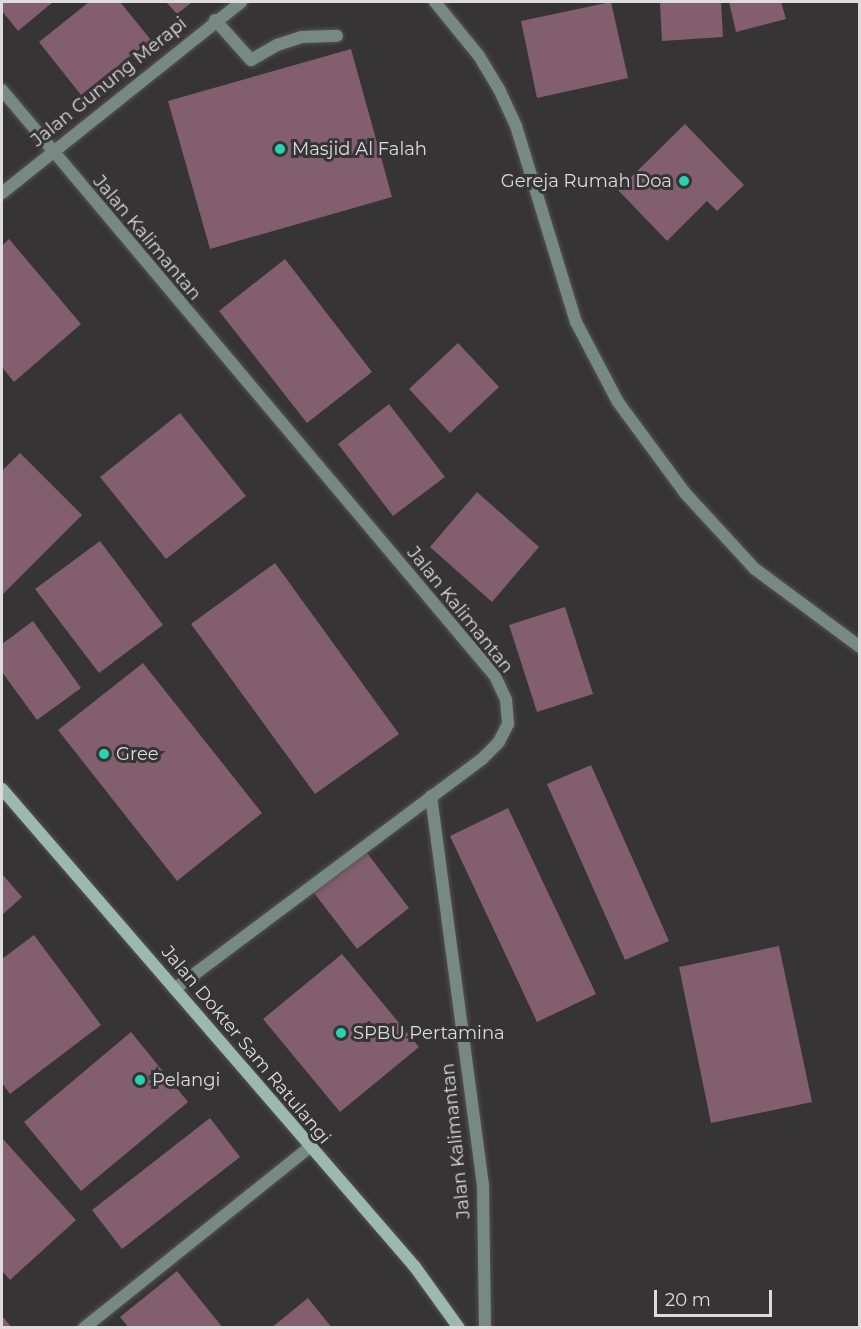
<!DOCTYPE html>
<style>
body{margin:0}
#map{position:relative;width:861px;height:1329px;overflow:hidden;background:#373435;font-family:Montserrat,sans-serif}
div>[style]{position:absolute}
.building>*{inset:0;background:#825e6e}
.roads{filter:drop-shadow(0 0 2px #555253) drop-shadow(0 0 2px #555253)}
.lane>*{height:12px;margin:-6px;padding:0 6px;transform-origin:6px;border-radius:6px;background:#778983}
.street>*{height:12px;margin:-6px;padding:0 6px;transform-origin:6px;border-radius:6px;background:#778983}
.secondary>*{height:12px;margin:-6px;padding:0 6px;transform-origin:6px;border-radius:6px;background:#9cb9af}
.dots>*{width:16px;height:16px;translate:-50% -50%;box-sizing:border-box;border:3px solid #373435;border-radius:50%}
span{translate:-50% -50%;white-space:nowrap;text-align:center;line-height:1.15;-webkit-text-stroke:6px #373435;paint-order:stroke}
.street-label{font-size:18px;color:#dddbdc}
.poi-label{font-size:18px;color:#dddbdc}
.left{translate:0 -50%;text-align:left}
.right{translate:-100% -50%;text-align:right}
.frame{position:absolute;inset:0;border:3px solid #dddbdc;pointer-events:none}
.scale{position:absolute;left:654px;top:1290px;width:118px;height:27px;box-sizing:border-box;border:3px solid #dddbdc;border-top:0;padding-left:8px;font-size:18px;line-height:21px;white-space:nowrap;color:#dddbdc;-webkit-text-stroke:4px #373435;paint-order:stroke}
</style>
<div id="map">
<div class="building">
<i style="clip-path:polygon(2px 2px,53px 2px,18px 31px,2px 11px)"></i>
<i style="clip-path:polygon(89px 2px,120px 2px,151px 40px,81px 95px,39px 42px)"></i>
<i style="clip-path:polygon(166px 2px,192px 2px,177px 14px)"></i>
<i style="clip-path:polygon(611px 2px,628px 78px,537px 98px,521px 21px)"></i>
<i style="clip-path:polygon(721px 2px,723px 37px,662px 41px,660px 3px)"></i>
<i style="clip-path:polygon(729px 2px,781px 2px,786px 19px,736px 32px)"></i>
<i style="clip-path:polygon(351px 49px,392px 197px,210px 249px,168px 101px)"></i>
<i style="clip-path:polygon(685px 124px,744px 185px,717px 211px,707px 201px,667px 241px,618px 190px)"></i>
<i style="clip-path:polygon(9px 239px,81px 324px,14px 382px,2px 367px,2px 246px)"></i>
<i style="clip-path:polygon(285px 259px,372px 372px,307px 423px,219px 311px)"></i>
<i style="clip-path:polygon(458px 343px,499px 387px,450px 433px,409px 389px)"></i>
<i style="clip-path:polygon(389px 404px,445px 477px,393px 516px,338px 444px)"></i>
<i style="clip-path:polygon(180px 413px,246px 496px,166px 559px,100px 477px)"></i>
<i style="clip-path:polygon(20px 453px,82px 515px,2px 595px,2px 471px)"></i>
<i style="clip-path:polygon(477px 492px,539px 547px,492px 602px,430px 547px)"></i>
<i style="clip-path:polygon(100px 541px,163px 625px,99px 673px,35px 589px)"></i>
<i style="clip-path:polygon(275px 563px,399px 734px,315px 794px,191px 624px)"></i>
<i style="clip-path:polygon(565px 607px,593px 694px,537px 712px,509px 625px)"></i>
<i style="clip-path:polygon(33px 621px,81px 688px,37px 720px,2px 672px,2px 644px)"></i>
<i style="clip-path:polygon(143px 663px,262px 813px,177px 881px,58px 730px)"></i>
<i style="clip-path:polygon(591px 765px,669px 941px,625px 960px,547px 784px)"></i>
<i style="clip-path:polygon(508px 808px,596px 994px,537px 1022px,450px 836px)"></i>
<i style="clip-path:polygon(364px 849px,409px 908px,357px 949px,311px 889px)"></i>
<i style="clip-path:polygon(2px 874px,22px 897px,2px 915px)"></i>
<i style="clip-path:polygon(34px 935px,101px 1025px,10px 1094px,2px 1083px,2px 959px)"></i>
<i style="clip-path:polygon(779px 946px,812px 1102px,711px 1123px,679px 967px)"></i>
<i style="clip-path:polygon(342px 954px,419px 1047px,340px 1112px,263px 1019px)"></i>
<i style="clip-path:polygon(131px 1032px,188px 1102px,81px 1191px,24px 1122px)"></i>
<i style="clip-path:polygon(210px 1118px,240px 1157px,122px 1249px,92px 1210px)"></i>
<i style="clip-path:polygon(2px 1138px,76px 1220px,10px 1280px,2px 1271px)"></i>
<i style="clip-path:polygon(177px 1271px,223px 1328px,129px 1328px,120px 1317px)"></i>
<i style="clip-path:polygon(308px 1298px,332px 1328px,271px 1328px)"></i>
<i style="clip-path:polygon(2px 1316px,12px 1328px,2px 1328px)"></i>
</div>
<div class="roads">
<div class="lane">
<i style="left:215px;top:20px;width:54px;rotate:48deg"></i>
<i style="left:251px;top:60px;width:30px;rotate:-30deg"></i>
<i style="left:277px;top:45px;width:26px;rotate:-18deg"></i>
<i style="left:302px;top:37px;width:35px;rotate:-2deg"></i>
</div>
<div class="street">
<i style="left:435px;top:2px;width:70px;rotate:50.8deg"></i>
<i style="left:479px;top:56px;width:39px;rotate:59deg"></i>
<i style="left:499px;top:89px;width:41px;rotate:65.3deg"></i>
<i style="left:516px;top:126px;width:205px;rotate:73deg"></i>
<i style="left:576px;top:322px;width:90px;rotate:62.3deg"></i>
<i style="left:618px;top:402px;width:113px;rotate:53.6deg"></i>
<i style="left:685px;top:493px;width:103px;rotate:47.4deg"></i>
<i style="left:755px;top:569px;width:131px;rotate:36.6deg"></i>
<i style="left:2px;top:90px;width:766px;rotate:49.93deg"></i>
<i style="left:495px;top:676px;width:26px;rotate:65deg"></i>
<i style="left:506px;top:700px;width:24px;rotate:85deg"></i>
<i style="left:508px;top:724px;width:20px;rotate:117deg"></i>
<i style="left:499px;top:742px;width:24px;rotate:135deg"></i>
<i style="left:482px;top:759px;width:384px;rotate:143.2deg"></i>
<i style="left:2px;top:193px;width:306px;rotate:-38.6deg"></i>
<i style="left:431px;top:796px;width:392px;rotate:82.4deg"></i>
<i style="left:483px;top:1185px;width:143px;rotate:89.2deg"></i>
<i style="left:84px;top:1328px;width:288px;rotate:-38.7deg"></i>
</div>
<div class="secondary">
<i style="left:2px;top:789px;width:632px;rotate:49.17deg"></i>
<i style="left:415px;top:1267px;width:75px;rotate:54.2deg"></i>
</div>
</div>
<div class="dots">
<i style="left:280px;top:149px;background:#26d5ae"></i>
<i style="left:684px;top:181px;background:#26d5ae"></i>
<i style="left:104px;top:754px;background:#26d5ae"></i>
<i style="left:341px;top:1033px;background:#26d5ae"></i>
<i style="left:140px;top:1080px;background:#26d5ae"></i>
</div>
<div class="street-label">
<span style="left:109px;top:82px;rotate:-39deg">Jalan Gunung Merapi</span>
<span style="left:147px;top:238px;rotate:50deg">Jalan Kalimantan</span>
<span style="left:460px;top:610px;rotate:51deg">Jalan Kalimantan</span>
<span style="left:246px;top:1045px;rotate:50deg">Jalan Dokter Sam Ratulangi</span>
<span style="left:456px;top:1141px;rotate:-96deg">Jalan Kalimantan</span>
</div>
<div class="poi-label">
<span class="left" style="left:292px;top:149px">Masjid Al Falah</span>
<span class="right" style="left:672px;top:181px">Gereja Rumah Doa</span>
<span class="left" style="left:116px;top:754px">Gree</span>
<span class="left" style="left:353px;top:1033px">SPBU Pertamina</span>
<span class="left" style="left:152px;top:1080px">Pelangi</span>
</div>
<div class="frame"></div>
<div class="scale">20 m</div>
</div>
